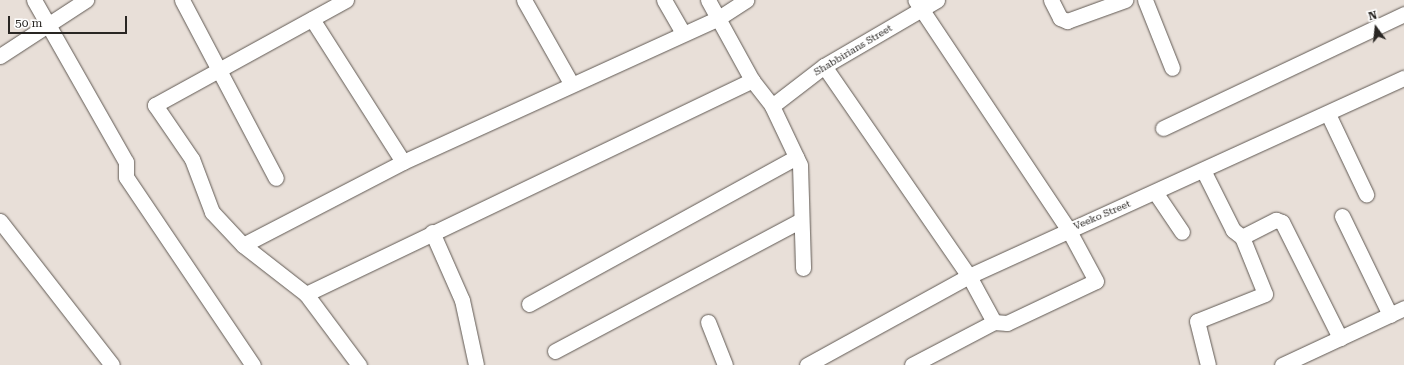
<!DOCTYPE html>
<style>
body{margin:0}
#map{position:relative;width:1404px;height:365px;overflow:hidden;background:#e8dfd8;font-family:"Roboto Serif",serif}
div>[style]{position:absolute}
.roads{filter:drop-shadow(0 0 1px #605953) drop-shadow(0 0 1px #605953)}
.street>*{height:15px;margin:-7.5px;padding:0 7.5px;transform-origin:7.5px;border-radius:7.5px;background:#fff}
span{translate:-50% -50%;white-space:nowrap;text-align:center;line-height:1.15;-webkit-text-stroke:3.5px #fff;paint-order:stroke}
.street-label{font-size:10px;color:#292623}
.north{position:absolute;left:1356px;top:8px;width:40px;height:40px;-webkit-text-stroke:3px #fff;paint-order:stroke;rotate:345deg;font-size:11px;font-weight:700;line-height:16px;text-align:center;color:#292623}
.north::after{content:'';display:block;margin:auto;width:14px;height:18px;background:#292623;clip-path:polygon(50% 0,100% 100%,50% 72%,0 100%)}
.scale{position:absolute;left:8px;top:16px;width:119px;height:18px;box-sizing:border-box;border:2px solid #292623;border-top:0;padding-left:5px;font-size:12px;line-height:14px;white-space:nowrap;color:#292623;-webkit-text-stroke:3px #fff;paint-order:stroke}
</style>
<div id="map">
<div class="roads">
<div class="street">
<i style="left:34px;top:0;width:186px;rotate:60.4deg"></i>
<i style="left:126px;top:162px;width:15px;rotate:90deg"></i>
<i style="left:126px;top:177px;width:227px;rotate:56deg"></i>
<i style="left:182px;top:0;width:201px;rotate:62.2deg"></i>
<i style="left:346px;top:0;width:218px;rotate:151.2deg"></i>
<i style="left:155px;top:105px;width:65px;rotate:55.6deg"></i>
<i style="left:192px;top:159px;width:57px;rotate:69.3deg"></i>
<i style="left:212px;top:212px;width:45px;rotate:46.8deg"></i>
<i style="left:243px;top:245px;width:80px;rotate:37.9deg"></i>
<i style="left:306px;top:294px;width:89px;rotate:53.3deg"></i>
<i style="left:524px;top:0;width:95px;rotate:60.5deg"></i>
<i style="left:664px;top:0;width:38px;rotate:60deg"></i>
<i style="left:708px;top:0;width:91px;rotate:61.2deg"></i>
<i style="left:752px;top:80px;width:33px;rotate:52deg"></i>
<i style="left:772px;top:106px;width:65px;rotate:64.6deg"></i>
<i style="left:800px;top:165px;width:103px;rotate:88.3deg"></i>
<i style="left:1051px;top:0;width:20px;rotate:63deg"></i>
<i style="left:1060px;top:18px;width:8px;rotate:23deg"></i>
<i style="left:1067px;top:21px;width:62px;rotate:-19.9deg"></i>
<i style="left:1145px;top:0;width:73px;rotate:68.3deg"></i>
<i style="left:312px;top:19px;width:169px;rotate:57.5deg"></i>
<i style="left:0;top:56px;width:103px;rotate:-33.1deg"></i>
<i style="left:824px;top:66px;width:255px;rotate:55.4deg"></i>
<i style="left:969px;top:276px;width:52px;rotate:61.5deg"></i>
<i style="left:994px;top:322px;width:13px;rotate:4deg"></i>
<i style="left:1007px;top:323px;width:98px;rotate:-25.3deg"></i>
<i style="left:1096px;top:281px;width:59px;rotate:-118.3deg"></i>
<i style="left:1068px;top:229px;width:275px;rotate:-123.7deg"></i>
<i style="left:772px;top:106px;width:66px;rotate:-37.6deg"></i>
<i style="left:824px;top:66px;width:131px;rotate:-30.3deg"></i>
<i style="left:1328px;top:114px;width:89px;rotate:64.6deg"></i>
<i style="left:1163px;top:128px;width:267px;rotate:-25.3deg"></i>
<i style="left:1204px;top:172px;width:65px;rotate:63.4deg"></i>
<i style="left:1233px;top:230px;width:11px;rotate:38deg"></i>
<i style="left:1242px;top:237px;width:61px;rotate:68deg"></i>
<i style="left:1265px;top:294px;width:73px;rotate:158.3deg"></i>
<i style="left:1197px;top:321px;width:45px;rotate:76deg"></i>
<i style="left:1155px;top:192px;width:48px;rotate:56deg"></i>
<i style="left:1342px;top:216px;width:110px;rotate:64.1deg"></i>
<i style="left:0;top:221px;width:182px;rotate:52.1deg"></i>
<i style="left:432px;top:232px;width:74px;rotate:66.2deg"></i>
<i style="left:462px;top:300px;width:66px;rotate:77.8deg"></i>
<i style="left:1242px;top:237px;width:38px;rotate:-27deg"></i>
<i style="left:1276px;top:220px;width:6px;rotate:18deg"></i>
<i style="left:1282px;top:222px;width:130px;rotate:63.4deg"></i>
<i style="left:243px;top:245px;width:180px;rotate:-27.4deg"></i>
<i style="left:403px;top:162px;width:345px;rotate:-24.5deg"></i>
<i style="left:717px;top:19px;width:35px;rotate:-33deg"></i>
<i style="left:306px;top:294px;width:495px;rotate:-25.6deg"></i>
<i style="left:529px;top:304px;width:305px;rotate:-28.8deg"></i>
<i style="left:708px;top:322px;width:46px;rotate:68.4deg"></i>
<i style="left:555px;top:351px;width:277px;rotate:-28deg"></i>
<i style="left:807px;top:365px;width:185px;rotate:-28.8deg"></i>
<i style="left:969px;top:276px;width:478px;rotate:-24.5deg"></i>
<i style="left:912px;top:365px;width:93px;rotate:-27.7deg"></i>
<i style="left:1282px;top:365px;width:135px;rotate:-25deg"></i>
</div>
</div>
<div class="street-label">
<span style="left:853px;top:50px;rotate:-31deg">Shabbirians Street</span>
<span style="left:1102px;top:215px;rotate:-23deg">Veeko Street</span>
</div>
<div class="north">N</div>
<div class="scale">50 m</div>
</div>
